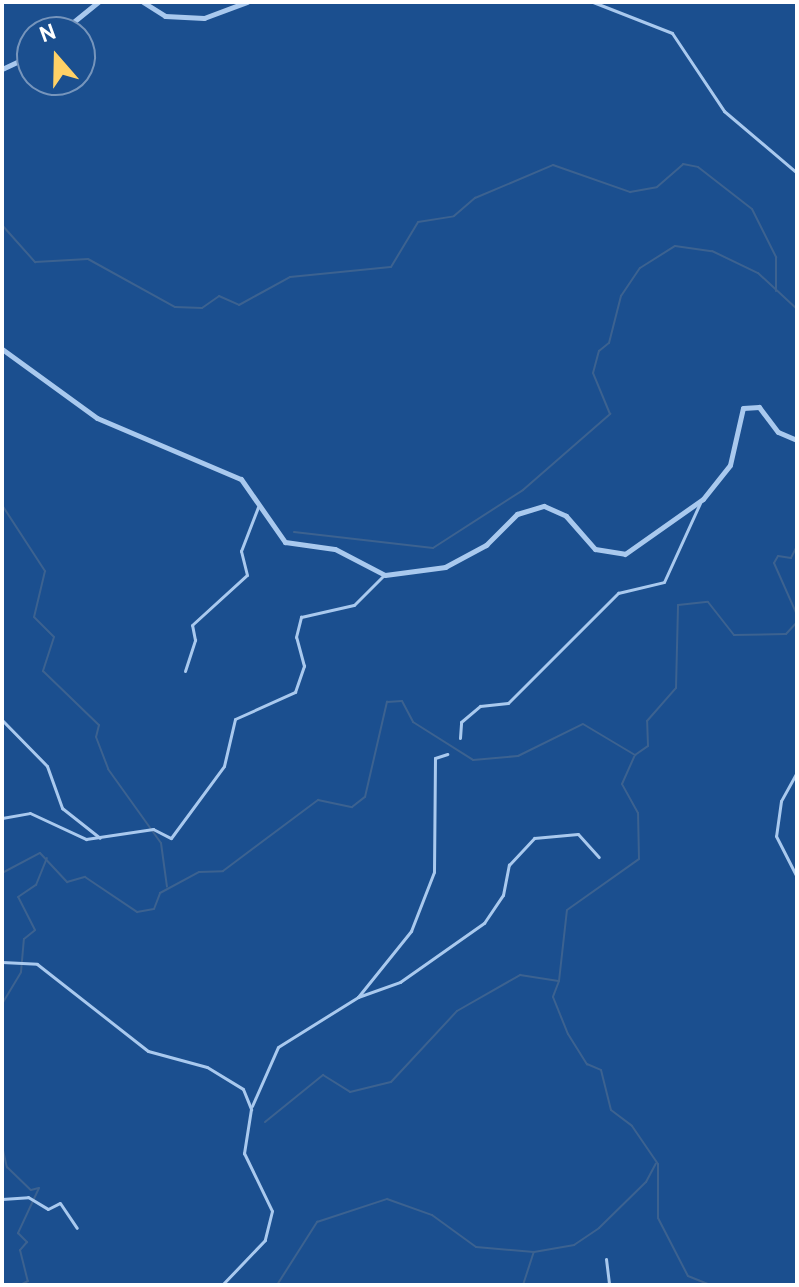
<!DOCTYPE html>
<style>
body{margin:0}
#map{position:relative;width:799px;height:1287px;overflow:hidden;background:#1b4f8f;font-family:Overpass,sans-serif}
div>[style]{position:absolute}
.stream>*{height:2px;margin:-1px;padding:0 1px;transform-origin:1px;border-radius:1px;background:#3c6290}
.minor>*{height:3px;margin:-1.5px;padding:0 1.5px;transform-origin:1.5px;border-radius:1.5px;background:#a9c9ee}
.tertiary>*{height:5px;margin:-2.5px;padding:0 2.5px;transform-origin:2.5px;border-radius:2.5px;background:#a9c9ee}
span{translate:-50% -50%;white-space:nowrap;text-align:center;line-height:1.15;-webkit-text-stroke:7px #1b4f8f;paint-order:stroke}
.frame{position:absolute;inset:0;border:4px solid #fff;pointer-events:none}
.north{position:absolute;left:16px;top:16px;width:80px;height:80px;box-sizing:border-box;background:#1b4f8f;border:2px solid #7695bc;border-radius:50%;rotate:340deg;font-size:22px;font-weight:700;line-height:32px;text-align:center;color:#fff}
.north::after{content:'';display:block;margin:auto;width:28px;height:36px;background:#ffd166;clip-path:polygon(50% 0,100% 100%,50% 72%,0 100%)}
</style>
<div id="map">
<div class="stream">
<i style="left:2px;top:225px;width:50px;rotate:48.3deg"></i>
<i style="left:35px;top:262px;width:53px;rotate:-3.2deg"></i>
<i style="left:88px;top:259px;width:99px;rotate:28.9deg"></i>
<i style="left:175px;top:307px;width:27px;rotate:2deg"></i>
<i style="left:202px;top:308px;width:21px;rotate:-35deg"></i>
<i style="left:219px;top:296px;width:22px;rotate:24deg"></i>
<i style="left:239px;top:305px;width:58px;rotate:-28.8deg"></i>
<i style="left:290px;top:277px;width:101px;rotate:-5.7deg"></i>
<i style="left:391px;top:267px;width:52px;rotate:-59deg"></i>
<i style="left:418px;top:222px;width:36px;rotate:-9deg"></i>
<i style="left:454px;top:216px;width:28px;rotate:-41deg"></i>
<i style="left:475px;top:198px;width:85px;rotate:-22.9deg"></i>
<i style="left:553px;top:165px;width:82px;rotate:19.3deg"></i>
<i style="left:630px;top:192px;width:27px;rotate:-10deg"></i>
<i style="left:657px;top:187px;width:35px;rotate:-41deg"></i>
<i style="left:683px;top:164px;width:15px;rotate:11deg"></i>
<i style="left:698px;top:167px;width:68px;rotate:37.9deg"></i>
<i style="left:752px;top:209px;width:54px;rotate:63.4deg"></i>
<i style="left:776px;top:257px;width:34px;rotate:90deg"></i>
<i style="left:2px;top:505px;width:79px;rotate:56.9deg"></i>
<i style="left:45px;top:571px;width:47px;rotate:103.4deg"></i>
<i style="left:34px;top:617px;width:28px;rotate:45deg"></i>
<i style="left:54px;top:637px;width:36px;rotate:108deg"></i>
<i style="left:43px;top:671px;width:78px;rotate:44deg"></i>
<i style="left:99px;top:725px;width:12px;rotate:104deg"></i>
<i style="left:96px;top:737px;width:34px;rotate:69deg"></i>
<i style="left:108px;top:769px;width:91px;rotate:54.4deg"></i>
<i style="left:161px;top:843px;width:44px;rotate:82.2deg"></i>
<i style="left:294px;top:532px;width:140px;rotate:6.6deg"></i>
<i style="left:433px;top:548px;width:107px;rotate:-32.8deg"></i>
<i style="left:523px;top:490px;width:116px;rotate:-41.1deg"></i>
<i style="left:610px;top:414px;width:44px;rotate:-112.5deg"></i>
<i style="left:593px;top:373px;width:23px;rotate:-75deg"></i>
<i style="left:599px;top:351px;width:13px;rotate:-39deg"></i>
<i style="left:609px;top:343px;width:49px;rotate:-75.7deg"></i>
<i style="left:621px;top:296px;width:34px;rotate:-56deg"></i>
<i style="left:640px;top:268px;width:41px;rotate:-32.2deg"></i>
<i style="left:675px;top:246px;width:37px;rotate:8deg"></i>
<i style="left:712px;top:251px;width:51px;rotate:25.6deg"></i>
<i style="left:758px;top:273px;width:53px;rotate:42.7deg"></i>
<i style="left:797px;top:546px;width:13px;rotate:117deg"></i>
<i style="left:791px;top:558px;width:13px;rotate:-171deg"></i>
<i style="left:778px;top:556px;width:8px;rotate:120deg"></i>
<i style="left:774px;top:563px;width:57px;rotate:66.1deg"></i>
<i style="left:2px;top:873px;width:43px;rotate:-27.8deg"></i>
<i style="left:40px;top:853px;width:40px;rotate:47deg"></i>
<i style="left:67px;top:882px;width:19px;rotate:-16deg"></i>
<i style="left:85px;top:877px;width:63px;rotate:33.9deg"></i>
<i style="left:137px;top:912px;width:17px;rotate:-10deg"></i>
<i style="left:154px;top:909px;width:17px;rotate:-69deg"></i>
<i style="left:160px;top:893px;width:44px;rotate:-28.3deg"></i>
<i style="left:199px;top:872px;width:24px;rotate:-2deg"></i>
<i style="left:223px;top:871px;width:119px;rotate:-36.8deg"></i>
<i style="left:318px;top:800px;width:35px;rotate:12deg"></i>
<i style="left:352px;top:807px;width:16px;rotate:-38deg"></i>
<i style="left:365px;top:797px;width:98px;rotate:-77deg"></i>
<i style="left:387px;top:702px;width:15px;rotate:-4deg"></i>
<i style="left:402px;top:701px;width:24px;rotate:62deg"></i>
<i style="left:413px;top:722px;width:71px;rotate:32.3deg"></i>
<i style="left:473px;top:760px;width:45px;rotate:-5.1deg"></i>
<i style="left:518px;top:756px;width:72px;rotate:-26.2deg"></i>
<i style="left:583px;top:724px;width:61px;rotate:30.8deg"></i>
<i style="left:635px;top:755px;width:16px;rotate:-35deg"></i>
<i style="left:648px;top:746px;width:25px;rotate:-92deg"></i>
<i style="left:647px;top:721px;width:44px;rotate:-48.7deg"></i>
<i style="left:676px;top:688px;width:83px;rotate:-88.6deg"></i>
<i style="left:678px;top:605px;width:30px;rotate:-6deg"></i>
<i style="left:708px;top:602px;width:42px;rotate:51.8deg"></i>
<i style="left:734px;top:635px;width:52px;rotate:-1.1deg"></i>
<i style="left:786px;top:634px;width:16px;rotate:-47deg"></i>
<i style="left:559px;top:981px;width:17px;rotate:111deg"></i>
<i style="left:553px;top:997px;width:40px;rotate:68deg"></i>
<i style="left:568px;top:1034px;width:36px;rotate:58deg"></i>
<i style="left:587px;top:1064px;width:15px;rotate:23deg"></i>
<i style="left:601px;top:1070px;width:41px;rotate:76deg"></i>
<i style="left:611px;top:1110px;width:26px;rotate:37deg"></i>
<i style="left:632px;top:1126px;width:46px;rotate:55.6deg"></i>
<i style="left:658px;top:1164px;width:54px;rotate:90deg"></i>
<i style="left:658px;top:1218px;width:65px;rotate:62.7deg"></i>
<i style="left:688px;top:1276px;width:24px;rotate:22deg"></i>
<i style="left:2px;top:1004px;width:37px;rotate:-59deg"></i>
<i style="left:21px;top:972px;width:33px;rotate:-85deg"></i>
<i style="left:24px;top:939px;width:14px;rotate:-39deg"></i>
<i style="left:35px;top:930px;width:37px;rotate:-117deg"></i>
<i style="left:18px;top:897px;width:22px;rotate:-34deg"></i>
<i style="left:36px;top:885px;width:29px;rotate:-68deg"></i>
<i style="left:265px;top:1122px;width:75px;rotate:-39deg"></i>
<i style="left:323px;top:1075px;width:32px;rotate:32deg"></i>
<i style="left:350px;top:1092px;width:42px;rotate:-13.7deg"></i>
<i style="left:391px;top:1082px;width:97px;rotate:-47.1deg"></i>
<i style="left:457px;top:1011px;width:73px;rotate:-29.7deg"></i>
<i style="left:520px;top:975px;width:39px;rotate:9deg"></i>
<i style="left:559px;top:981px;width:71px;rotate:-83.6deg"></i>
<i style="left:567px;top:910px;width:88px;rotate:-35.3deg"></i>
<i style="left:639px;top:859px;width:46px;rotate:-91.2deg"></i>
<i style="left:638px;top:813px;width:33px;rotate:-119deg"></i>
<i style="left:622px;top:784px;width:30px;rotate:-66deg"></i>
<i style="left:2px;top:1146px;width:22px;rotate:77deg"></i>
<i style="left:7px;top:1167px;width:33px;rotate:44deg"></i>
<i style="left:31px;top:1190px;width:8px;rotate:-14deg"></i>
<i style="left:39px;top:1188px;width:50px;rotate:115deg"></i>
<i style="left:18px;top:1233px;width:13px;rotate:45deg"></i>
<i style="left:27px;top:1242px;width:11px;rotate:131deg"></i>
<i style="left:20px;top:1250px;width:32px;rotate:76deg"></i>
<i style="left:28px;top:1281px;width:9px;rotate:153deg"></i>
<i style="left:277px;top:1285px;width:75px;rotate:-57.6deg"></i>
<i style="left:317px;top:1222px;width:74px;rotate:-18.2deg"></i>
<i style="left:387px;top:1199px;width:48px;rotate:19.6deg"></i>
<i style="left:432px;top:1215px;width:54px;rotate:36deg"></i>
<i style="left:476px;top:1247px;width:58px;rotate:4.9deg"></i>
<i style="left:523px;top:1285px;width:35px;rotate:-72deg"></i>
<i style="left:534px;top:1252px;width:41px;rotate:-9.9deg"></i>
<i style="left:574px;top:1245px;width:30px;rotate:-34deg"></i>
<i style="left:599px;top:1228px;width:66px;rotate:-44.4deg"></i>
<i style="left:646px;top:1182px;width:21px;rotate:-62deg"></i>
</div>
<div class="minor">
<i style="left:593px;top:2px;width:85px;rotate:21.4deg"></i>
<i style="left:672px;top:33px;width:94px;rotate:56.3deg"></i>
<i style="left:724px;top:111px;width:96px;rotate:40.3deg"></i>
<i style="left:185px;top:671px;width:33px;rotate:-72deg"></i>
<i style="left:195px;top:640px;width:15px;rotate:-101deg"></i>
<i style="left:192px;top:625px;width:74px;rotate:-42.3deg"></i>
<i style="left:247px;top:575px;width:25px;rotate:-104deg"></i>
<i style="left:241px;top:551px;width:47px;rotate:-68.9deg"></i>
<i style="left:2px;top:720px;width:64px;rotate:45.6deg"></i>
<i style="left:47px;top:766px;width:45px;rotate:70.3deg"></i>
<i style="left:62px;top:808px;width:48px;rotate:38.3deg"></i>
<i style="left:460px;top:738px;width:16px;rotate:-86deg"></i>
<i style="left:461px;top:722px;width:25px;rotate:-40deg"></i>
<i style="left:480px;top:706px;width:28px;rotate:-6deg"></i>
<i style="left:508px;top:703px;width:156px;rotate:-45deg"></i>
<i style="left:618px;top:593px;width:47px;rotate:-13.4deg"></i>
<i style="left:664px;top:582px;width:87px;rotate:-65.5deg"></i>
<i style="left:797px;top:772px;width:33px;rotate:119deg"></i>
<i style="left:781px;top:801px;width:35px;rotate:98deg"></i>
<i style="left:776px;top:836px;width:46px;rotate:62.9deg"></i>
<i style="left:2px;top:818px;width:28px;rotate:-10deg"></i>
<i style="left:30px;top:813px;width:62px;rotate:24.9deg"></i>
<i style="left:86px;top:839px;width:68px;rotate:-8.5deg"></i>
<i style="left:153px;top:829px;width:20px;rotate:27deg"></i>
<i style="left:171px;top:838px;width:89px;rotate:-53.6deg"></i>
<i style="left:224px;top:766px;width:48px;rotate:-76.8deg"></i>
<i style="left:235px;top:719px;width:66px;rotate:-24.2deg"></i>
<i style="left:295px;top:692px;width:28px;rotate:-71deg"></i>
<i style="left:304px;top:666px;width:30px;rotate:-105deg"></i>
<i style="left:296px;top:637px;width:21px;rotate:-76deg"></i>
<i style="left:301px;top:617px;width:54px;rotate:-12.8deg"></i>
<i style="left:354px;top:605px;width:41px;rotate:-45deg"></i>
<i style="left:2px;top:962px;width:35px;rotate:3deg"></i>
<i style="left:37px;top:964px;width:141px;rotate:38.1deg"></i>
<i style="left:148px;top:1051px;width:61px;rotate:15.2deg"></i>
<i style="left:207px;top:1067px;width:42px;rotate:31.4deg"></i>
<i style="left:243px;top:1089px;width:22px;rotate:68deg"></i>
<i style="left:251px;top:1109px;width:45px;rotate:99deg"></i>
<i style="left:244px;top:1153px;width:64px;rotate:64.2deg"></i>
<i style="left:272px;top:1211px;width:30px;rotate:104deg"></i>
<i style="left:265px;top:1240px;width:62px;rotate:133.7deg"></i>
<i style="left:358px;top:997px;width:45px;rotate:-19.7deg"></i>
<i style="left:400px;top:982px;width:103px;rotate:-35.1deg"></i>
<i style="left:484px;top:923px;width:34px;rotate:-56deg"></i>
<i style="left:503px;top:895px;width:31px;rotate:-79deg"></i>
<i style="left:509px;top:865px;width:37px;rotate:-47deg"></i>
<i style="left:534px;top:838px;width:44px;rotate:-5.2deg"></i>
<i style="left:578px;top:834px;width:31px;rotate:48deg"></i>
<i style="left:252px;top:1106px;width:64px;rotate:-66.2deg"></i>
<i style="left:278px;top:1047px;width:94px;rotate:-32deg"></i>
<i style="left:358px;top:997px;width:85px;rotate:-51.2deg"></i>
<i style="left:411px;top:931px;width:63px;rotate:-68.7deg"></i>
<i style="left:434px;top:872px;width:114px;rotate:-89.5deg"></i>
<i style="left:435px;top:758px;width:13px;rotate:-18deg"></i>
<i style="left:2px;top:1199px;width:26px;rotate:-4deg"></i>
<i style="left:28px;top:1197px;width:23px;rotate:31deg"></i>
<i style="left:48px;top:1209px;width:13px;rotate:-27deg"></i>
<i style="left:60px;top:1203px;width:30px;rotate:56deg"></i>
<i style="left:606px;top:1259px;width:26px;rotate:83deg"></i>
</div>
<div class="tertiary">
<i style="left:143px;top:2px;width:26px;rotate:32deg"></i>
<i style="left:165px;top:16px;width:39px;rotate:3deg"></i>
<i style="left:204px;top:18px;width:46px;rotate:-20.4deg"></i>
<i style="left:61px;top:32px;width:48px;rotate:-39deg"></i>
<i style="left:2px;top:69px;width:33px;rotate:-25deg"></i>
<i style="left:2px;top:349px;width:117px;rotate:36deg"></i>
<i style="left:97px;top:418px;width:156px;rotate:23deg"></i>
<i style="left:241px;top:479px;width:77px;rotate:55.1deg"></i>
<i style="left:285px;top:542px;width:50px;rotate:8deg"></i>
<i style="left:335px;top:549px;width:56px;rotate:27.5deg"></i>
<i style="left:385px;top:575px;width:61px;rotate:-7.6deg"></i>
<i style="left:445px;top:567px;width:47px;rotate:-28.2deg"></i>
<i style="left:486px;top:545px;width:44px;rotate:-45deg"></i>
<i style="left:517px;top:514px;width:28px;rotate:-17deg"></i>
<i style="left:544px;top:506px;width:24px;rotate:24deg"></i>
<i style="left:566px;top:516px;width:44px;rotate:48.7deg"></i>
<i style="left:595px;top:549px;width:30px;rotate:9deg"></i>
<i style="left:625px;top:554px;width:95px;rotate:-35.2deg"></i>
<i style="left:703px;top:499px;width:43px;rotate:-51.5deg"></i>
<i style="left:730px;top:465px;width:58px;rotate:-77.2deg"></i>
<i style="left:743px;top:408px;width:16px;rotate:-4deg"></i>
<i style="left:759px;top:407px;width:31px;rotate:53deg"></i>
<i style="left:778px;top:432px;width:21px;rotate:23deg"></i>
</div>
<div class="frame"></div>
<div class="north">N</div>
</div>
